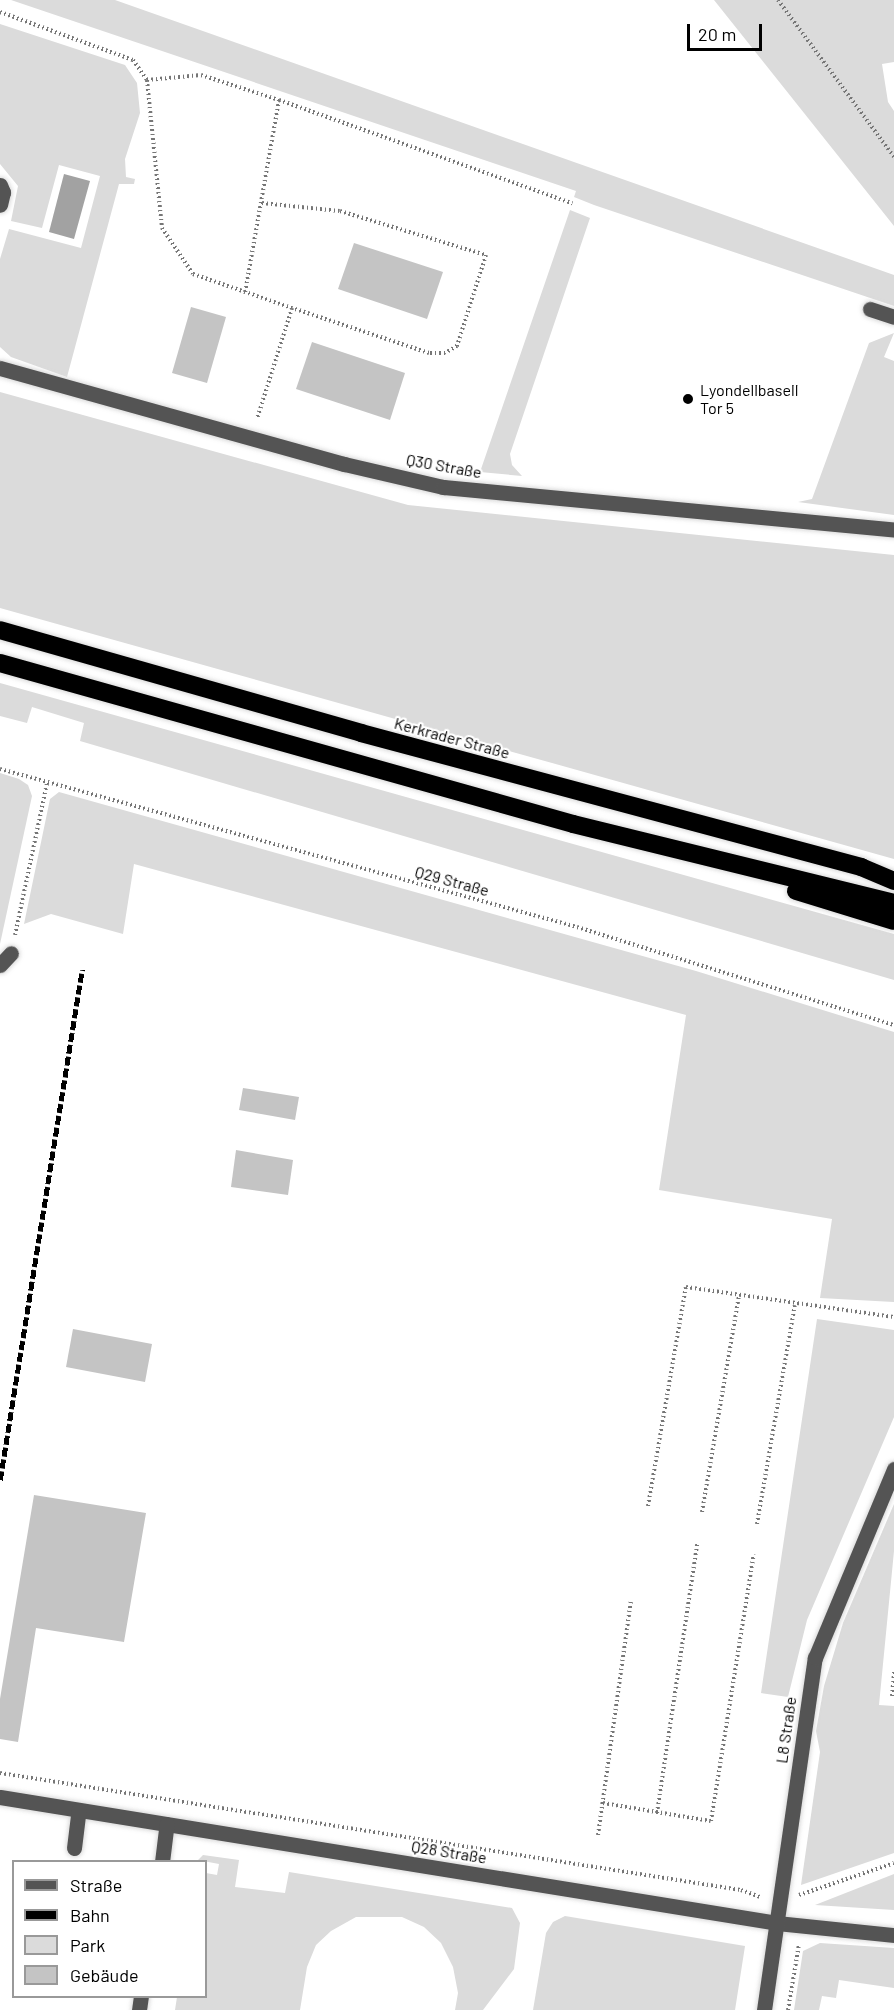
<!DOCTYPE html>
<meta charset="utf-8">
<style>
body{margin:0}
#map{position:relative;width:894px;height:2010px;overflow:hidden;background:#fff;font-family:Barlow,sans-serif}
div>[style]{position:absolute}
.green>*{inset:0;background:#dbdbdb}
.water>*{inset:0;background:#a2a2a2}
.building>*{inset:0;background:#c4c4c4}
.path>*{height:4px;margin-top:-2px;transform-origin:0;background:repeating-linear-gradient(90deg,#767676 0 1.5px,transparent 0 4.5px)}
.roads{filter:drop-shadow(0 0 2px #dbdbdb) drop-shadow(0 0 2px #dbdbdb)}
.minor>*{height:15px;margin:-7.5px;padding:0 7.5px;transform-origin:7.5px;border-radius:7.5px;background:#545454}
.highway>*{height:18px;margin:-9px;padding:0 9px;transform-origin:9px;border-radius:9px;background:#000}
.rail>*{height:4.5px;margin-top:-2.25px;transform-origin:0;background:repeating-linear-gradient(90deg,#000 0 9px,transparent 0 12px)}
.dots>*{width:16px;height:16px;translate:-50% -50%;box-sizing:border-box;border:3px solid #fff;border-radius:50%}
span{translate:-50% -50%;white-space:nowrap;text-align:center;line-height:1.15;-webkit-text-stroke:4.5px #fff;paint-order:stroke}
.poi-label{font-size:16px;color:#000}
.left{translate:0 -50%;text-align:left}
.street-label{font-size:16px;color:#000}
.legend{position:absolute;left:12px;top:1860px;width:195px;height:138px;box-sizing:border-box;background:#fff;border:2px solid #999;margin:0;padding:8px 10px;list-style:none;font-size:18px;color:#000}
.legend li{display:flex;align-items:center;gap:12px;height:30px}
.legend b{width:30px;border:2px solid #999}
.scale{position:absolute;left:687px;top:24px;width:75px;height:27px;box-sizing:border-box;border:3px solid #000;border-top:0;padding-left:8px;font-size:18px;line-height:21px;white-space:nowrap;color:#000;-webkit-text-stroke:4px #fff;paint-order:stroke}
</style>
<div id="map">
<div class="green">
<i style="clip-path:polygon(11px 0,115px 0,894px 275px,894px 306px,594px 205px,574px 197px,576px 191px)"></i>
<i style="clip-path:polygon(714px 0,894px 0,894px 62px,882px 64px,888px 102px,894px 111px,894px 226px)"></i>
<i style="clip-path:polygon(0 24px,125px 65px,137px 83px,140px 113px,125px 159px,126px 177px,135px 179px,134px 184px,119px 184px,67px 377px,11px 357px,0 347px,0 259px,9px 229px,81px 248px,100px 176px,59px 165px,42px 228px,11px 221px,18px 186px,0 164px)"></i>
<i style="clip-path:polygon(570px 210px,590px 218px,510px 454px,512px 465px,522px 476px,480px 472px)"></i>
<i style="clip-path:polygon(894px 333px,884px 357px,894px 361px,894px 515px,798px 502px,812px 499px,869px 343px)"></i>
<i style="clip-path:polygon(0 392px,408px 505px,894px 555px,894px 859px,0 608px)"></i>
<i style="clip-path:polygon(0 683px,894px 934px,894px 980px,80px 741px,84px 723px,32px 707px,27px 723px,0 716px)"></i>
<i style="clip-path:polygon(0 773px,19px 779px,28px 785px,32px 796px,0 944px)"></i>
<i style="clip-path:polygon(59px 792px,696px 971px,894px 1032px,894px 1302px,820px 1298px,832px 1219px,659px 1190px,686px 1015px,134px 864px,123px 934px,51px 914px,24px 924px,50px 799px)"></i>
<i style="clip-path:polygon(817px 1319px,894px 1330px,894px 1417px,807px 1620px,788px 1697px,761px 1693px)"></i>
<i style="clip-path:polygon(894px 1504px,894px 1551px,879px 1705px,894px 1706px,894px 1853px,801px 1885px,820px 1752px,816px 1731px,824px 1686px,843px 1623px)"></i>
<i style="clip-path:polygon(203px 1855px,239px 1860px,235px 1887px,285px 1893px,289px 1872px,512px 1908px,520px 1923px,514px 1969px,483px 2010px,455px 2010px,458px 1993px,453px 1967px,441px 1943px,424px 1927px,402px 1917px,356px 1917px,331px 1931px,316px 1945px,307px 1967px,300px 2010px,175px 2010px,177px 1997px,206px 1996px,206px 1873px,217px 1875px,219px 1864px,198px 1860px)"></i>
<i style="clip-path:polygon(894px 1874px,894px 1910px,815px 1905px)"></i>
<i style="clip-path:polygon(565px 1916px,745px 1946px,735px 2010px,533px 2010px,546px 1933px,553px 1922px)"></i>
<i style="clip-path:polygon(820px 1943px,894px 1948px,894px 1988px,839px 1980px,836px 1998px,822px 1996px,819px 2010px,794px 2010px,803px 1951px)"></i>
</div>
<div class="water">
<i style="clip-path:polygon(64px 174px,90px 181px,74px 239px,49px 232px)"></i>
</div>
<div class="building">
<i style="clip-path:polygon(354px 243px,443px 272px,427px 319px,338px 289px)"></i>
<i style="clip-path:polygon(191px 307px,226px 317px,207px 383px,172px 373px)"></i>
<i style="clip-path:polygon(312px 342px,405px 373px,390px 420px,296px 389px)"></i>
<i style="clip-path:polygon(243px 1088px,299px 1097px,295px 1120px,239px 1110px)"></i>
<i style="clip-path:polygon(236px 1150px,293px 1160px,288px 1195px,231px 1187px)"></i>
<i style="clip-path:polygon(73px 1329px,152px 1344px,145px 1382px,66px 1367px)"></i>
<i style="clip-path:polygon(34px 1495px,146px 1513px,124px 1642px,36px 1628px,18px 1742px,0 1739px,0 1699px)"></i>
</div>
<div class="path">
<i style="left:778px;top:0;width:195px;rotate:53.5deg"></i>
<i style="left:0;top:12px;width:141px;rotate:19.8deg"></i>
<i style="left:133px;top:60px;width:24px;rotate:55deg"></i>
<i style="left:147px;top:80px;width:149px;rotate:84.2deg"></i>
<i style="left:162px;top:228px;width:55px;rotate:56deg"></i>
<i style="left:193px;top:274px;width:105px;rotate:19deg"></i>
<i style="left:292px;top:308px;width:116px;rotate:107.5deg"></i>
<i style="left:147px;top:80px;width:54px;rotate:-5.3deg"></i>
<i style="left:201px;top:75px;width:82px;rotate:17.8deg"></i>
<i style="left:279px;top:100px;width:195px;rotate:100deg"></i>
<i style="left:279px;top:100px;width:311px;rotate:19.4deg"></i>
<i style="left:262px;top:203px;width:78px;rotate:5.9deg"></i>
<i style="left:340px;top:211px;width:152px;rotate:16.8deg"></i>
<i style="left:486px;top:255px;width:96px;rotate:107.7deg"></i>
<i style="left:457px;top:346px;width:14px;rotate:150deg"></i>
<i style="left:445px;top:353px;width:16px;rotate:180deg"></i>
<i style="left:429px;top:353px;width:144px;rotate:-161.8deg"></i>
<i style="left:0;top:769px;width:598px;rotate:15.31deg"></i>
<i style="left:577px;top:927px;width:332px;rotate:17.2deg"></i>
<i style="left:15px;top:935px;width:155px;rotate:-78.1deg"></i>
<i style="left:648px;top:1506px;width:222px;rotate:-80.2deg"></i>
<i style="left:686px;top:1287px;width:210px;rotate:8.2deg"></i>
<i style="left:702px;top:1512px;width:219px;rotate:-80.3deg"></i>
<i style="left:757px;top:1524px;width:222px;rotate:-80.2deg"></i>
<i style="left:892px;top:1696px;width:25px;rotate:-85deg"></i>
<i style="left:0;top:1773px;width:750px;rotate:8.97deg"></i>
<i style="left:741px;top:1890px;width:20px;rotate:20deg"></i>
<i style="left:603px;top:1803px;width:109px;rotate:9.5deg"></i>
<i style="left:711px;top:1821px;width:270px;rotate:-80.9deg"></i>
<i style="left:657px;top:1813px;width:272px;rotate:-81.5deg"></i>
<i style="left:598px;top:1835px;width:238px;rotate:-82deg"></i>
<i style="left:799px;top:1895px;width:100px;rotate:-18.6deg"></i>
<i style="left:788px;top:2010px;width:67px;rotate:-80.5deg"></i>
</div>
<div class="roads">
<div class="minor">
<i style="left:0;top:185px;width:8px;rotate:67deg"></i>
<i style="left:3px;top:192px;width:13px;rotate:103deg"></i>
<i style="left:870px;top:309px;width:25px;rotate:18deg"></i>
<i style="left:0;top:368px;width:357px;rotate:15.6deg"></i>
<i style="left:344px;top:464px;width:102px;rotate:13.1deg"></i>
<i style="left:443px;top:487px;width:453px;rotate:5.4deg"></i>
<i style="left:0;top:965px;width:16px;rotate:-47deg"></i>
<i style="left:0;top:1797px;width:787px;rotate:9.21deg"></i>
<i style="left:777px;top:1923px;width:118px;rotate:5.9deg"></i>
<i style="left:74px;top:1848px;width:38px;rotate:-83deg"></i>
<i style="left:162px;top:1862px;width:38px;rotate:-83deg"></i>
<i style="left:139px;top:2010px;width:14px;rotate:-82deg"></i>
<i style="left:764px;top:2010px;width:356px;rotate:-81.8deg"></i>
<i style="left:815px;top:1658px;width:205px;rotate:-67.3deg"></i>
</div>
<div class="highway">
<i style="left:0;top:630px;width:375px;rotate:15.9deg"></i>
<i style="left:361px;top:733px;width:518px;rotate:15deg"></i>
<i style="left:861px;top:867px;width:36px;rotate:23deg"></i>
<i style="left:0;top:663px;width:595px;rotate:15.69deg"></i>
<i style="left:573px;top:824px;width:331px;rotate:13.8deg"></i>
<i style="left:796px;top:891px;width:102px;rotate:17deg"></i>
</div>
</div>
<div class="rail">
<i style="left:0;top:1480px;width:517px;rotate:-80.87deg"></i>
</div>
<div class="dots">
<i style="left:688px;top:399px;background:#000"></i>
</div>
<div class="poi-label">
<span class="left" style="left:700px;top:399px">Lyondellbasell<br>Tor 5</span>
</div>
<div class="street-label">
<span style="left:444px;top:466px;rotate:10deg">Q30 Straße</span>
<span style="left:452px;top:738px;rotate:15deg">Kerkrader Straße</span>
<span style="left:452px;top:881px;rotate:15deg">Q29 Straße</span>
<span style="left:786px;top:1730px;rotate:-82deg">L8 Straße</span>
<span style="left:449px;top:1852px;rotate:9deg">Q28 Straße</span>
</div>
<ul class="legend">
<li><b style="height:8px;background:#545454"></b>Straße</li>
<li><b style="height:8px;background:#000"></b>Bahn</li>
<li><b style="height:16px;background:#dbdbdb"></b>Park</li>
<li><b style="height:16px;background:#c4c4c4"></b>Gebäude</li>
</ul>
<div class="scale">20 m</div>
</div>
